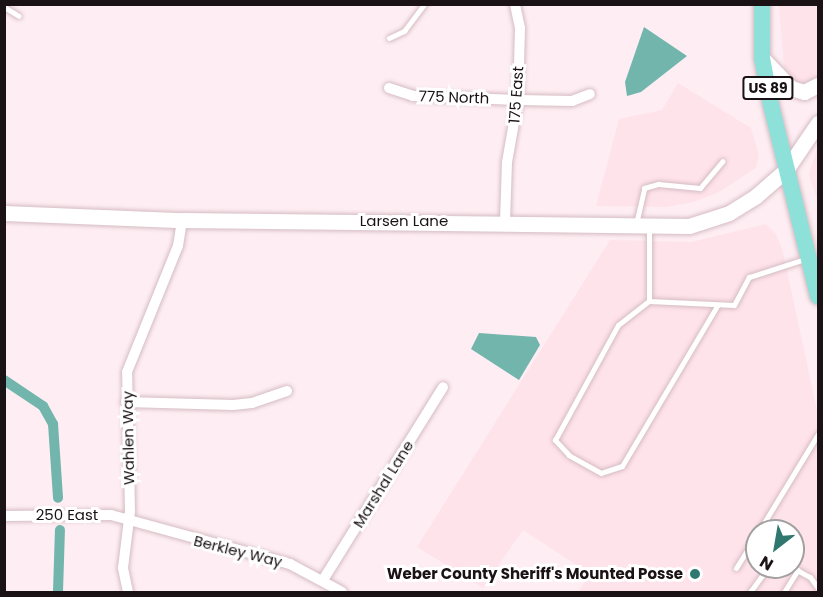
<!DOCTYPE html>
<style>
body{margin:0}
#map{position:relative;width:823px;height:597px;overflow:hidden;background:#feeef3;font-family:Poppins,sans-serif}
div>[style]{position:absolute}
.built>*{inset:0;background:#ffe3eb}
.water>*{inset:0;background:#72b5ac}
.canal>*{height:10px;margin:-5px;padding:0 5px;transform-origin:5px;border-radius:5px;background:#72b5ac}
.roads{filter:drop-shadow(0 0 2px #d5bcc3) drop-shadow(0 0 2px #d5bcc3)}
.lane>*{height:5px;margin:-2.5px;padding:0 2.5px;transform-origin:2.5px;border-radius:2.5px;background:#fff}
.street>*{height:10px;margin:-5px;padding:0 5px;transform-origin:5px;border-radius:5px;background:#fff}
.secondary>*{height:15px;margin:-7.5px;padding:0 7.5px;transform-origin:7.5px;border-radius:7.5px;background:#fff}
.primary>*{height:16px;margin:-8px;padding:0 8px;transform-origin:8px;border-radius:8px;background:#8ee1d9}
.dots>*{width:16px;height:16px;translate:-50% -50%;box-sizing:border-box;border:3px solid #fff;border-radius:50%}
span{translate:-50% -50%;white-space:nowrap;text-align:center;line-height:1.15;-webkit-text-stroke:6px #fff;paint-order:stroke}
.shield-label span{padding:2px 4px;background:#fff;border:2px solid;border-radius:4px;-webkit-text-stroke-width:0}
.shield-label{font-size:14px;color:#1a1214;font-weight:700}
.street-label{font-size:15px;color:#1a1214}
.poi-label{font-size:15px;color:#1a1214;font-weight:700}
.right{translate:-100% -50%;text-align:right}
.frame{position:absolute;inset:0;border:6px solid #1a1214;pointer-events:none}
.north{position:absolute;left:745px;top:519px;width:60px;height:60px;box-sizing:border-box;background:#fff;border:2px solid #a3a0a1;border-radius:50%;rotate:211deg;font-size:16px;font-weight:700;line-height:24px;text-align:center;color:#1a1214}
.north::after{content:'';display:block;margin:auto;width:21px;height:27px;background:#2f776f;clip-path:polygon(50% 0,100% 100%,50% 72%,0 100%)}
</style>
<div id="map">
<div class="built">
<i style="clip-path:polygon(779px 5px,818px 5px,818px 76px,808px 84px,797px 83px,784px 67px)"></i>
<i style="clip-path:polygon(678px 83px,751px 128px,759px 155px,756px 168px,719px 192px,694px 202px,667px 207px,596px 206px,619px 119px,662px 110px)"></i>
<i style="clip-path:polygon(818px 145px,818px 203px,809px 174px)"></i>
<i style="clip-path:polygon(evenodd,766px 224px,776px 234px,783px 252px,818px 415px,818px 592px,578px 592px,590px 574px,523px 530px,483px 588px,417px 547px,610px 240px,691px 242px,766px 224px,757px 531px,793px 531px,793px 567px,757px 567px,757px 531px)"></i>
</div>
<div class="water">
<i style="clip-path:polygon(644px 27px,687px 56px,641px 92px,627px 96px,625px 82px)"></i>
<i style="clip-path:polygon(479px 333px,536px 337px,540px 345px,519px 380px,471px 349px)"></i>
</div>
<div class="canal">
<i style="left:4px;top:380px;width:47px;rotate:33.7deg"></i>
<i style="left:43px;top:406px;width:21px;rotate:61deg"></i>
<i style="left:53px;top:424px;width:74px;rotate:86.1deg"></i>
<i style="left:58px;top:592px;width:62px;rotate:-88.2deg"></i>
</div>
<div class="roads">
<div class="lane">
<i style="left:4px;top:7px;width:17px;rotate:31deg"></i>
<i style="left:389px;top:38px;width:17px;rotate:-25deg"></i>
<i style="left:404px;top:31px;width:34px;rotate:-53deg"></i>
<i style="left:636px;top:224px;width:37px;rotate:-77deg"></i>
<i style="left:644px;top:188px;width:15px;rotate:-16deg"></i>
<i style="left:658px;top:184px;width:42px;rotate:5.4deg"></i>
<i style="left:700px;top:188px;width:35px;rotate:-50deg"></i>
<i style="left:649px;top:228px;width:73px;rotate:90deg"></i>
<i style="left:717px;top:306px;width:186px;rotate:120.7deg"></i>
<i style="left:622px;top:466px;width:22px;rotate:162deg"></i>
<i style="left:601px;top:473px;width:37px;rotate:-151deg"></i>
<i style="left:569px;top:455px;width:21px;rotate:-133deg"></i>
<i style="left:555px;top:440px;width:131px;rotate:-61.3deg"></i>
<i style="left:618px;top:325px;width:39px;rotate:-38deg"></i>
<i style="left:649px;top:301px;width:85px;rotate:2.7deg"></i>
<i style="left:734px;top:305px;width:32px;rotate:-62deg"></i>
<i style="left:749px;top:277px;width:59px;rotate:-17.8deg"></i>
<i style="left:759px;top:531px;width:114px;rotate:-58.7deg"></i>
<i style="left:791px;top:567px;width:21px;rotate:28deg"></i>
<i style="left:810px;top:577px;width:14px;rotate:54deg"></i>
<i style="left:736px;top:568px;width:40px;rotate:-58deg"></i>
<i style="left:750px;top:592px;width:31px;rotate:-54deg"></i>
<i style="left:784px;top:592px;width:26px;rotate:-58deg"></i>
</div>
<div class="street">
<i style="left:389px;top:88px;width:25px;rotate:18deg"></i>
<i style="left:413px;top:96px;width:105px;rotate:2.2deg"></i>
<i style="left:518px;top:100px;width:54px;rotate:1.1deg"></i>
<i style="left:572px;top:101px;width:19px;rotate:-21deg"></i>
<i style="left:505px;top:222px;width:60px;rotate:-88.1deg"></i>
<i style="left:507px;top:162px;width:63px;rotate:-79.9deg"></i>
<i style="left:518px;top:100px;width:72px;rotate:-88.4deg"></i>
<i style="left:520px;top:28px;width:25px;rotate:-102deg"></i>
<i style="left:126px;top:402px;width:107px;rotate:1.6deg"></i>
<i style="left:233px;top:405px;width:19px;rotate:-6deg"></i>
<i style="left:252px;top:403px;width:37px;rotate:-19deg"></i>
<i style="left:4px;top:516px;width:107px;rotate:-0.5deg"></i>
<i style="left:111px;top:515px;width:186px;rotate:15.3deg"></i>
<i style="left:290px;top:564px;width:59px;rotate:28.3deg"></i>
<i style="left:323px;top:580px;width:227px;rotate:-58.1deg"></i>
<i style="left:128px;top:592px;width:25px;rotate:-102deg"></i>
<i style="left:123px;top:568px;width:57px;rotate:-83deg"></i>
<i style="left:130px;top:511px;width:139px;rotate:-91.2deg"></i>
<i style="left:127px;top:372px;width:136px;rotate:-68deg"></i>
<i style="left:178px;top:246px;width:26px;rotate:-81deg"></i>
</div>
<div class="secondary">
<i style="left:762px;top:58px;width:42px;rotate:46deg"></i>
<i style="left:791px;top:88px;width:14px;rotate:17deg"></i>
<i style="left:804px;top:92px;width:16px;rotate:-27deg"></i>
<i style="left:4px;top:213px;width:178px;rotate:2.3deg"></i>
<i style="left:182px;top:220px;width:507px;rotate:0.68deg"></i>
<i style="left:689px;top:226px;width:42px;rotate:-18deg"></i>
<i style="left:729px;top:213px;width:32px;rotate:-32deg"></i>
<i style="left:756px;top:196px;width:40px;rotate:-41deg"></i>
<i style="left:786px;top:170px;width:57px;rotate:-55.8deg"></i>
</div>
<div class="primary">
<i style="left:762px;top:4px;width:54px;rotate:90deg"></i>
<i style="left:762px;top:58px;width:48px;rotate:79.2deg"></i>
<i style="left:771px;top:105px;width:197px;rotate:76.2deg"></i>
</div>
</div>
<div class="dots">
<i style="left:695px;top:574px;background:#2f776f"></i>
</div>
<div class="shield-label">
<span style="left:768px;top:88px">US 89</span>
</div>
<div class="street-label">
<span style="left:516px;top:95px;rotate:-86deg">175 East</span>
<span style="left:454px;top:97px;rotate:2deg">775 North</span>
<span style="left:404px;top:221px">Larsen Lane</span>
<span style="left:128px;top:438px;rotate:-91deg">Wahlen Way</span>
<span style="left:383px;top:484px;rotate:-58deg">Marshal Lane</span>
<span style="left:67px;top:515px">250 East</span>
<span style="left:238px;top:551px;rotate:14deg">Berkley Way</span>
</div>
<div class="poi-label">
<span class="right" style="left:683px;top:574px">Weber County Sheriff's Mounted Posse</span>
</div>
<div class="frame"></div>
<div class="north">N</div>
</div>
